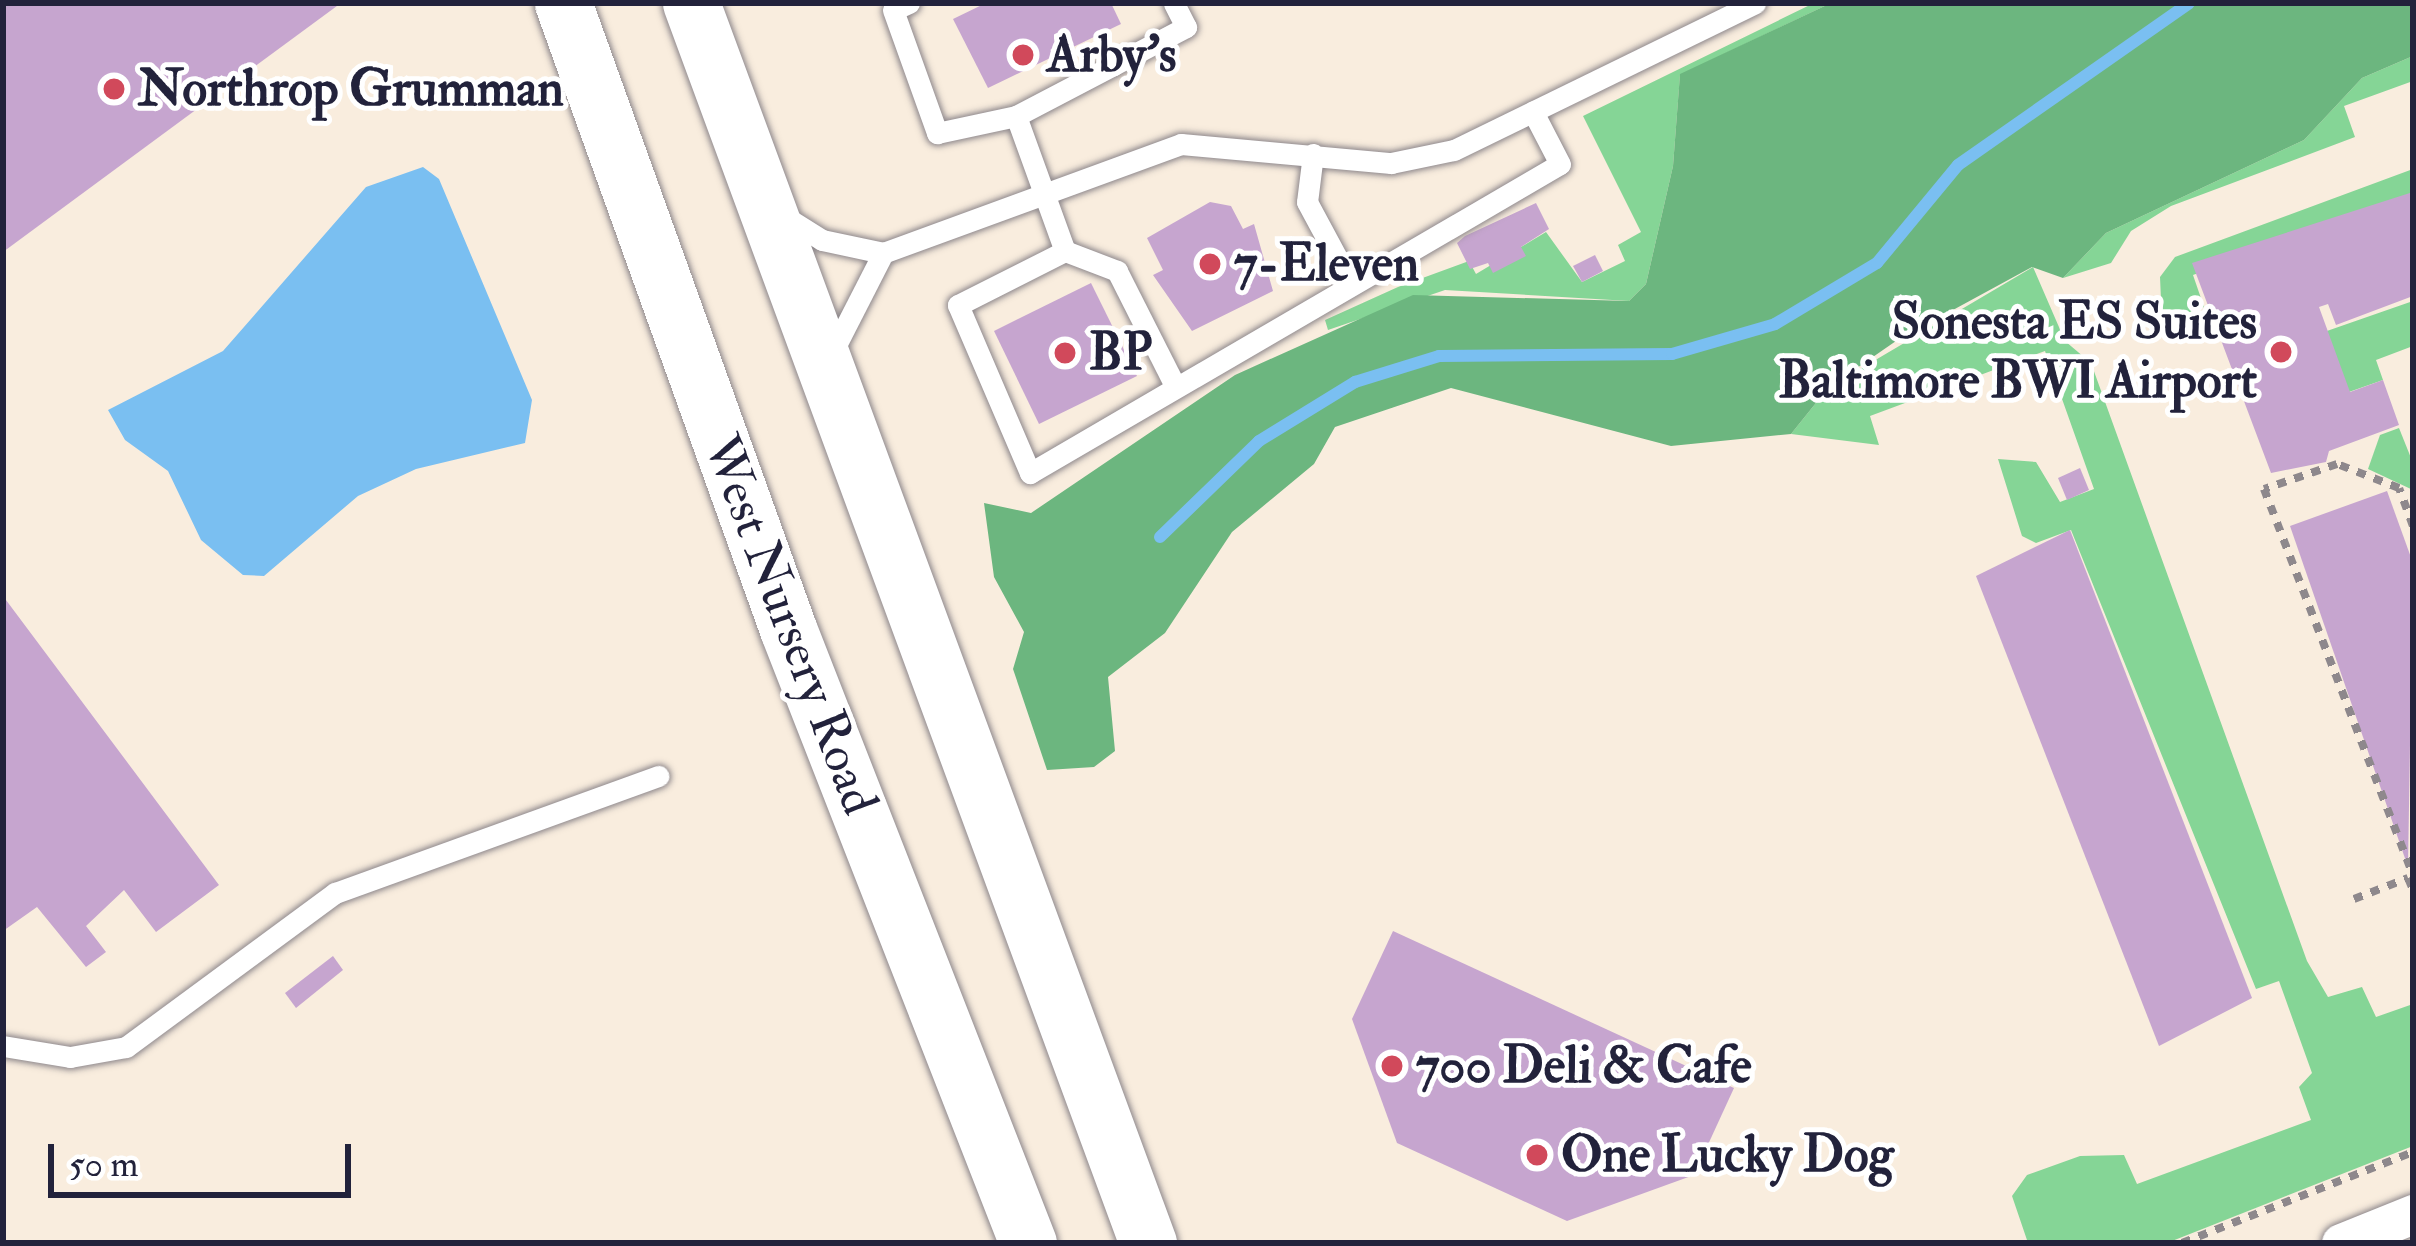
<!DOCTYPE html>
<style>
body{margin:0}
#map{position:relative;width:2416px;height:1246px;overflow:hidden;background:#f9edde;font-family:"IM FELL Double Pica",serif}
div>[style]{position:absolute}
.green>*{inset:0;background:#85d596}
.forest>*{inset:0;background:#6cb67f}
.water>*{inset:0;background:#7abff1}
.stream>*{height:12px;margin:-6px;padding:0 6px;transform-origin:6px;border-radius:6px;background:#7abff1}
.building>*{inset:0;background:#c6a5cf}
.path>*{height:8px;margin-top:-4px;transform-origin:0;background:repeating-linear-gradient(90deg,#8e888c 0 9px,transparent 0 18px)}
.roads{filter:drop-shadow(0 0 3px #8e888c) drop-shadow(0 0 3px #8e888c)}
.lane>*{height:21px;margin:-10.5px;padding:0 10.5px;transform-origin:10.5px;border-radius:10.5px;background:#fff}
.street>*{height:39px;margin:-19.5px;padding:0 19.5px;transform-origin:19.5px;border-radius:19.5px;background:#fff}
.secondary>*{height:57px;margin:-28.5px;padding:0 28.5px;transform-origin:28.5px;border-radius:28.5px;background:#fff}
.dots>*{width:33px;height:33px;translate:-50% -50%;box-sizing:border-box;border:6px solid #fff;border-radius:50%}
span{translate:-50% -50%;white-space:nowrap;text-align:center;line-height:1.15;-webkit-text-stroke:10px #fff;paint-order:stroke}
.poi-label{font-size:51px;color:#22223b;font-weight:700}
.left{translate:0 -50%;text-align:left}
.right{translate:-100% -50%;text-align:right}
.street-label{font-size:51px;color:#22223b}
.frame{position:absolute;inset:0;border:6px solid #22223b;pointer-events:none}
.scale{position:absolute;left:48px;top:1144px;width:303px;height:54px;box-sizing:border-box;border:6px solid #22223b;border-top:0;padding-left:15px;font-size:36px;line-height:42px;white-space:nowrap;color:#22223b;-webkit-text-stroke:9px #fff;paint-order:stroke}
</style>
<div id="map">
<div class="green">
<i style="clip-path:polygon(1814px 3px,1831px 3px,1680px 75px,1673px 166px,1646px 284px,1629px 301px,1445px 290px,1328px 330px,1325px 320px,1398px 287px,1469px 261px,1476px 274px,1546px 232px,1582px 282px,1625px 261px,1618px 245px,1641px 232px,1583px 116px)"></i>
<i style="clip-path:polygon(2413px 56px,2413px 81px,2344px 106px,2355px 137px,2171px 206px,2131px 231px,2111px 263px,2063px 278px,2106px 233px,2304px 140px,2362px 78px)"></i>
<i style="clip-path:polygon(2413px 169px,2413px 194px,2193px 275px,2204px 307px,2162px 323px,2160px 277px,2175px 257px)"></i>
<i style="clip-path:polygon(2033px 267px,2065px 341px,2091px 363px,2307px 961px,2328px 997px,2362px 987px,2376px 1017px,2413px 1004px,2413px 1146px,2167px 1243px,2028px 1243px,2012px 1196px,2027px 1175px,2080px 1156px,2124px 1155px,2137px 1184px,2311px 1120px,2299px 1087px,2312px 1073px,2279px 981px,2256px 989px,2071px 530px,2036px 543px,2022px 536px,1998px 459px,2036px 462px,2060px 502px,2094px 489px,2045px 351px,1870px 416px,1879px 445px,1791px 434px,1828px 388px)"></i>
<i style="clip-path:polygon(2413px 301px,2413px 346px,2376px 360px,2383px 380px,2346px 393px,2324px 332px)"></i>
<i style="clip-path:polygon(2399px 428px,2413px 463px,2413px 490px,2368px 469px,2380px 435px)"></i>
</div>
<div class="forest">
<i style="clip-path:polygon(1831px 3px,2413px 3px,2413px 56px,2362px 78px,2304px 140px,2106px 233px,2063px 278px,2032px 267px,1896px 341px,1828px 388px,1791px 434px,1671px 446px,1451px 388px,1335px 427px,1314px 464px,1232px 532px,1165px 633px,1108px 677px,1115px 751px,1094px 767px,1047px 770px,1013px 669px,1024px 632px,994px 577px,984px 503px,1031px 513px,1235px 375px,1413px 295px,1629px 301px,1646px 284px,1673px 166px,1680px 74px)"></i>
</div>
<div class="water">
<i style="clip-path:polygon(423px 167px,439px 179px,532px 400px,525px 443px,416px 469px,358px 496px,264px 576px,243px 575px,201px 540px,168px 471px,125px 440px,108px 410px,223px 351px,366px 187px)"></i>
</div>
<div class="stream">
<i style="left:1160px;top:537px;width:138px;rotate:-44.1deg"></i>
<i style="left:1259px;top:441px;width:113px;rotate:-31.6deg"></i>
<i style="left:1355px;top:382px;width:88px;rotate:-17.2deg"></i>
<i style="left:1439px;top:356px;width:233px;rotate:-0.5deg"></i>
<i style="left:1672px;top:354px;width:107px;rotate:-16.2deg"></i>
<i style="left:1775px;top:324px;width:119px;rotate:-30.9deg"></i>
<i style="left:1877px;top:263px;width:127px;rotate:-50.4deg"></i>
<i style="left:1958px;top:165px;width:282px;rotate:-35deg"></i>
</div>
<div class="building">
<i style="clip-path:polygon(3px 3px,341px 3px,3px 252px)"></i>
<i style="clip-path:polygon(986px 3px,1111px 3px,1121px 24px,988px 88px,953px 19px)"></i>
<i style="clip-path:polygon(2413px 192px,2413px 296px,2336px 325px,2328px 304px,2319px 307px,2350px 392px,2383px 380px,2399px 425px,2329px 451px,2326px 462px,2271px 473px,2192px 263px)"></i>
<i style="clip-path:polygon(1210px 202px,1231px 206px,1243px 229px,1254px 224px,1273px 291px,1192px 331px,1153px 275px,1163px 270px,1147px 238px)"></i>
<i style="clip-path:polygon(1536px 203px,1549px 229px,1521px 247px,1526px 256px,1493px 273px,1488px 263px,1470px 269px,1457px 243px,1465px 236px)"></i>
<i style="clip-path:polygon(1595px 255px,1603px 271px,1582px 282px,1573px 266px)"></i>
<i style="clip-path:polygon(1091px 283px,1137px 376px,1039px 424px,994px 331px)"></i>
<i style="clip-path:polygon(2080px 468px,2089px 490px,2067px 500px,2058px 478px)"></i>
<i style="clip-path:polygon(2387px 491px,2413px 563px,2408px 867px,2290px 526px)"></i>
<i style="clip-path:polygon(2070px 530px,2252px 998px,2159px 1046px,1976px 576px)"></i>
<i style="clip-path:polygon(3px 596px,219px 885px,156px 932px,124px 890px,86px 926px,106px 952px,86px 967px,37px 907px,3px 931px)"></i>
<i style="clip-path:polygon(1393px 931px,1734px 1088px,1694px 1175px,1567px 1221px,1397px 1143px,1352px 1019px)"></i>
<i style="clip-path:polygon(333px 956px,343px 970px,296px 1008px,285px 993px)"></i>
</div>
<div class="path">
<i style="left:2413px;top:526px;width:40px;rotate:-110.2deg"></i>
<i style="left:2399px;top:488px;width:66px;rotate:-158.8deg"></i>
<i style="left:2337px;top:464px;width:77px;rotate:161.1deg"></i>
<i style="left:2264px;top:489px;width:415px;rotate:68.9deg"></i>
<i style="left:2354px;top:899px;width:58px;rotate:-21.3deg"></i>
<i style="left:2408px;top:878px;width:13px;rotate:67deg"></i>
<i style="left:2182px;top:1243px;width:248px;rotate:-21.5deg"></i>
</div>
<div class="roads">
<div class="lane">
<i style="left:909px;top:3px;width:17px;rotate:156deg"></i>
<i style="left:893px;top:10px;width:131px;rotate:70.3deg"></i>
<i style="left:937px;top:133px;width:81px;rotate:-12.1deg"></i>
<i style="left:1016px;top:116px;width:144px;rotate:70.1deg"></i>
<i style="left:1065px;top:251px;width:120px;rotate:153.2deg"></i>
<i style="left:958px;top:305px;width:183px;rotate:66.8deg"></i>
<i style="left:1030px;top:473px;width:613px;rotate:-30.24deg"></i>
<i style="left:1560px;top:164px;width:59px;rotate:-117.4deg"></i>
<i style="left:1016px;top:116px;width:192px;rotate:-27.6deg"></i>
<i style="left:1186px;top:27px;width:27px;rotate:-117deg"></i>
<i style="left:1313px;top:154px;width:48px;rotate:97.1deg"></i>
<i style="left:1307px;top:202px;width:91px;rotate:61.7deg"></i>
<i style="left:782px;top:215px;width:47px;rotate:32deg"></i>
<i style="left:822px;top:240px;width:62px;rotate:12deg"></i>
<i style="left:883px;top:253px;width:317px;rotate:-20.1deg"></i>
<i style="left:1181px;top:144px;width:211px;rotate:5.2deg"></i>
<i style="left:1391px;top:163px;width:64px;rotate:-11.7deg"></i>
<i style="left:1454px;top:150px;width:335px;rotate:-26deg"></i>
<i style="left:1065px;top:251px;width:56px;rotate:21deg"></i>
<i style="left:1117px;top:271px;width:124px;rotate:63.2deg"></i>
<i style="left:835px;top:347px;width:106px;rotate:-62.9deg"></i>
<i style="left:3px;top:1046px;width:68px;rotate:9.3deg"></i>
<i style="left:70px;top:1057px;width:57px;rotate:-10.1deg"></i>
<i style="left:126px;top:1047px;width:260px;rotate:-36.4deg"></i>
<i style="left:335px;top:893px;width:344px;rotate:-19.9deg"></i>
</div>
<div class="street">
<i style="left:2341px;top:1243px;width:78px;rotate:-21.9deg"></i>
</div>
<div class="secondary">
<i style="left:563px;top:3px;width:665px;rotate:70.23deg"></i>
<i style="left:788px;top:629px;width:659px;rotate:68.65deg"></i>
<i style="left:691px;top:3px;width:1322px;rotate:69.77deg"></i>
</div>
</div>
<div class="dots">
<i style="left:1023px;top:55px;background:#d1495b"></i>
<i style="left:114px;top:89px;background:#d1495b"></i>
<i style="left:1210px;top:264px;background:#d1495b"></i>
<i style="left:2281px;top:352px;background:#d1495b"></i>
<i style="left:1065px;top:353px;background:#d1495b"></i>
<i style="left:1392px;top:1066px;background:#d1495b"></i>
<i style="left:1537px;top:1155px;background:#d1495b"></i>
</div>
<div class="poi-label">
<span class="left" style="left:1047px;top:55px">Arby's</span>
<span class="left" style="left:138px;top:89px">Northrop Grumman</span>
<span class="left" style="left:1234px;top:264px">7-Eleven</span>
<span class="right" style="left:2257px;top:352px">Sonesta ES Suites<br>Baltimore BWI Airport</span>
<span class="left" style="left:1089px;top:353px">BP</span>
<span class="left" style="left:1416px;top:1066px">700 Deli &amp; Cafe</span>
<span class="left" style="left:1561px;top:1155px">One Lucky Dog</span>
</div>
<div class="street-label">
<span style="left:790px;top:625px;rotate:69deg">West Nursery Road</span>
</div>
<div class="frame"></div>
<div class="scale">50 m</div>
</div>
